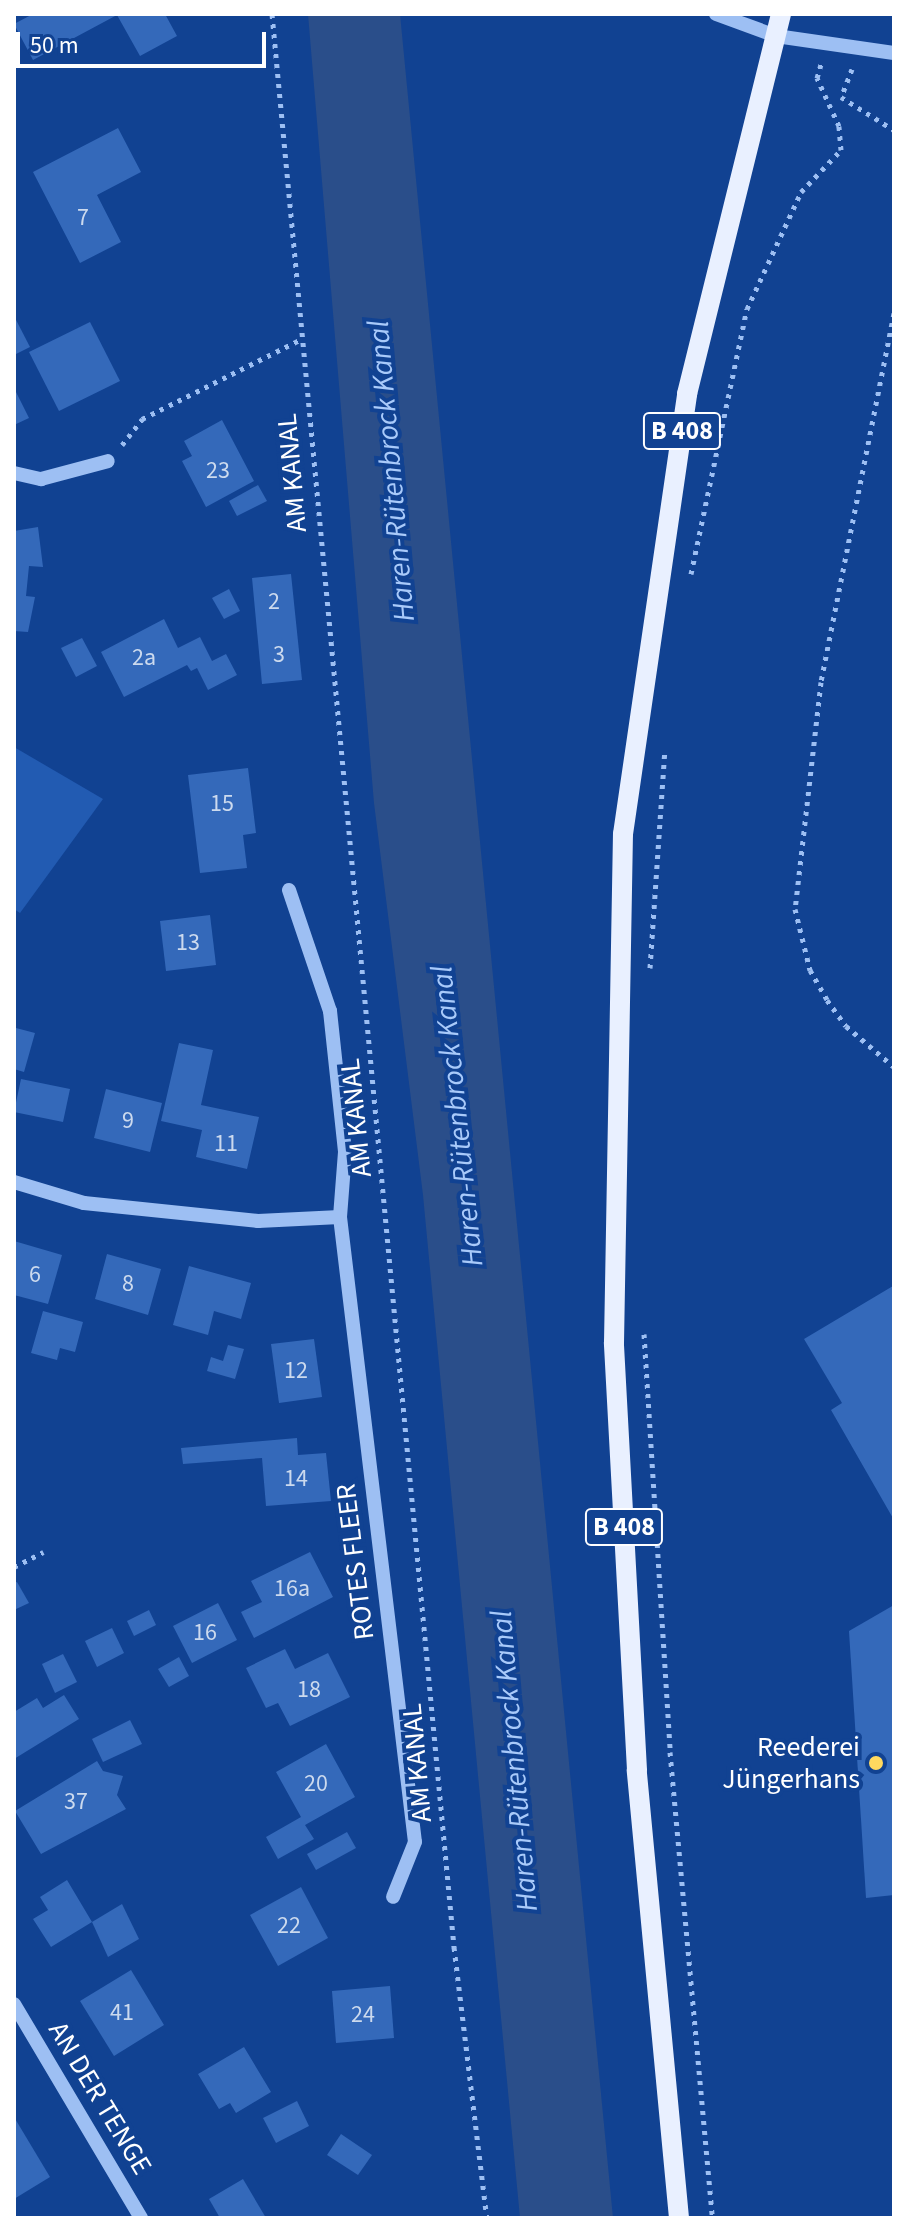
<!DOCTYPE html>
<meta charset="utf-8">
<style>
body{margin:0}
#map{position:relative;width:908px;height:2232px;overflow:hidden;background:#114292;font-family:"Source Sans 3",sans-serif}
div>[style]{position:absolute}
.green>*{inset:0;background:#225bb2}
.water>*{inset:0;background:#2a4e8a}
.building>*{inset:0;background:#3469ba}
.path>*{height:5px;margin-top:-2.5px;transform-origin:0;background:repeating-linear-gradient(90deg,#9dbff3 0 4px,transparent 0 10px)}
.minor>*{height:14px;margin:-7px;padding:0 7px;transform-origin:7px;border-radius:7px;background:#9dbff3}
.major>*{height:20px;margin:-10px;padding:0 10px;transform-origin:10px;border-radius:10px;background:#e9f0ff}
.dots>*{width:22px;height:22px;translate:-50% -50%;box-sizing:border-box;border:4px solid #114292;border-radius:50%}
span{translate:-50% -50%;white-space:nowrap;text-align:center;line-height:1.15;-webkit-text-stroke:8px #114292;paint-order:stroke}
.number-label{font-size:24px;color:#ccdaee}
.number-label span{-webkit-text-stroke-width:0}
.shield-label span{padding:2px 6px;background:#114292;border:2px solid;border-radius:6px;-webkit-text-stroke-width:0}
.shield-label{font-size:26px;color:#fff;font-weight:700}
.street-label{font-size:28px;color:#fff}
.poi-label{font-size:28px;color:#fff}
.right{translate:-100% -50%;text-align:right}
.water-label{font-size:30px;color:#a9cafa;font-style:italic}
.frame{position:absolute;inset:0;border:16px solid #fff;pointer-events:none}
.scale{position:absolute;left:16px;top:32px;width:250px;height:36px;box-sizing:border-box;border:4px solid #fff;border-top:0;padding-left:10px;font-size:24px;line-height:28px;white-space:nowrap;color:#fff;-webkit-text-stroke:6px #114292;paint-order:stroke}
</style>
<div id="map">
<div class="green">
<i style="clip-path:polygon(14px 747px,103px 799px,20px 913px,14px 909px)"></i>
</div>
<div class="water">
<i style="clip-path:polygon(308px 14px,400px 14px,613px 2218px,520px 2218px,423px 1195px,374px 803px)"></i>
</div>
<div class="building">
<i style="clip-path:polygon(33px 14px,165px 14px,177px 36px,140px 56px,117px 15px,33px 60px,14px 24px)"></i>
<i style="clip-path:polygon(118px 128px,141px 172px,97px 195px,121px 242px,80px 263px,33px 172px)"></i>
<i style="clip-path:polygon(14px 316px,30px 347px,14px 355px)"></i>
<i style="clip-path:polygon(90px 322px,120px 381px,59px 411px,29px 352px)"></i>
<i style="clip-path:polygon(14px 388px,29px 418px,14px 425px)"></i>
<i style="clip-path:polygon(222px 420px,254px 481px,206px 507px,182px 461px,192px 456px,184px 441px)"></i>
<i style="clip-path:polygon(258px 485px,267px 501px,237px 516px,229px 501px)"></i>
<i style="clip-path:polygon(38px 527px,43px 567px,29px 566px,26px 596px,35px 597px,28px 632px,14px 631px,14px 531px)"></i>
<i style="clip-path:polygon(291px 574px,302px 680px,262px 684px,252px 578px)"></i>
<i style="clip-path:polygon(229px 589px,240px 611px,224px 619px,212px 598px)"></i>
<i style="clip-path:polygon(164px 619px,178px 648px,200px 637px,212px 661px,226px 654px,237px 675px,208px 690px,197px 668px,191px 671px,187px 665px,124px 697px,101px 652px)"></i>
<i style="clip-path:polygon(82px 638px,97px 666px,76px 677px,61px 648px)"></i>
<i style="clip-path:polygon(248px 768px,256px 833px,243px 835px,247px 868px,200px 873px,188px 775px)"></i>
<i style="clip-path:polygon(210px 915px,216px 965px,166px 971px,160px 921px)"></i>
<i style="clip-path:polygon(16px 1028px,35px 1033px,24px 1072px,14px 1069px)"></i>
<i style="clip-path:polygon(179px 1043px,213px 1050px,201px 1105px,259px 1117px,247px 1169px,196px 1157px,202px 1130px,161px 1121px)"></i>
<i style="clip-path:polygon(21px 1079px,70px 1089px,63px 1122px,14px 1112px)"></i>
<i style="clip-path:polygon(106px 1089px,162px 1103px,150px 1152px,94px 1138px)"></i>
<i style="clip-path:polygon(14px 1241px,62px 1255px,48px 1304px,14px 1295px)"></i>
<i style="clip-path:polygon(107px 1254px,161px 1269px,148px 1315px,95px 1299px)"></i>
<i style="clip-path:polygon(189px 1266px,251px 1283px,241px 1319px,214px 1311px,208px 1335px,173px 1325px)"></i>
<i style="clip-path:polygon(893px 1286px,894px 1288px,894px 1520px,831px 1410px,842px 1403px,804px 1339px)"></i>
<i style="clip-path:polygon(43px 1311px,83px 1322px,75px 1352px,60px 1348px,57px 1360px,31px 1353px)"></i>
<i style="clip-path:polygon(314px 1339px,322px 1397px,279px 1403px,271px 1344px)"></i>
<i style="clip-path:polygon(228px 1345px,244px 1349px,235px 1379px,207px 1371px,211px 1357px,223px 1361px)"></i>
<i style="clip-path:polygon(297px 1438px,298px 1455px,326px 1453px,331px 1501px,266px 1506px,262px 1458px,183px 1464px,181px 1448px)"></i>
<i style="clip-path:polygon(310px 1552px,333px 1597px,254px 1638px,241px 1612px,262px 1602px,251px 1581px)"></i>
<i style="clip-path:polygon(17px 1582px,29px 1603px,14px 1610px,14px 1583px)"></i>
<i style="clip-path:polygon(218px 1603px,237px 1640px,192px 1663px,173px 1626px)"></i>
<i style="clip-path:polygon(894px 1605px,894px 1895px,866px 1898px,849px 1631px)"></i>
<i style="clip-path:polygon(149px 1610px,156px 1625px,134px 1636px,127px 1621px)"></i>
<i style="clip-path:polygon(112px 1628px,124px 1653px,97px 1667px,85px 1641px)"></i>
<i style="clip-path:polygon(285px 1649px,295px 1669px,328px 1653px,350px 1697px,290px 1726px,278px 1703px,266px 1708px,246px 1668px)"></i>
<i style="clip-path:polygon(63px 1654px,77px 1682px,55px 1693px,42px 1664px)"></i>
<i style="clip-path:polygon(179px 1657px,189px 1676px,169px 1687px,158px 1669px)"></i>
<i style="clip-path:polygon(64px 1695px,79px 1719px,14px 1759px,14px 1712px,37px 1698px,43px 1708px)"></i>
<i style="clip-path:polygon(130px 1720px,142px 1744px,103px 1762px,92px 1739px)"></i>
<i style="clip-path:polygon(326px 1744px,355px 1797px,305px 1825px,314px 1839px,278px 1859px,266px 1837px,301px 1817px,276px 1772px)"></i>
<i style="clip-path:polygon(97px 1761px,103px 1771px,123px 1776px,117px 1795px,126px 1809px,41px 1854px,15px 1811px)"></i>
<i style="clip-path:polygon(347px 1832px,356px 1848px,316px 1870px,307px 1854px)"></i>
<i style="clip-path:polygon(67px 1880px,92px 1922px,51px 1947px,33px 1919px,48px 1910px,40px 1897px)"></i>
<i style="clip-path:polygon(301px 1887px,328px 1938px,278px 1966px,250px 1915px)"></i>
<i style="clip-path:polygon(122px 1904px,139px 1939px,108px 1957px,92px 1922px)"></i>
<i style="clip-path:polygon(131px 1970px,164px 2025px,114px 2056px,80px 2001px)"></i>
<i style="clip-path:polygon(390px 1986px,394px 2038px,336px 2043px,332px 1991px)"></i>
<i style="clip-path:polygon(244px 2047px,271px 2092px,236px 2113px,230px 2103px,219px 2109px,198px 2074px)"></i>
<i style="clip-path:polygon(297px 2101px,309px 2126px,276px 2143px,263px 2118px)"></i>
<i style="clip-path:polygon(14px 2117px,50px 2177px,14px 2199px)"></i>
<i style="clip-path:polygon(341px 2134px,372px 2155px,358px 2175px,327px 2155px)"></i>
<i style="clip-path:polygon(243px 2179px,266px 2218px,220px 2218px,209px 2199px)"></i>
</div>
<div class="path">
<i style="left:272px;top:14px;width:1942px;rotate:84.62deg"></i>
<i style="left:454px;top:1947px;width:273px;rotate:83.1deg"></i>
<i style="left:852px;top:69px;width:30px;rotate:111deg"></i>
<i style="left:841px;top:97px;width:62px;rotate:31.9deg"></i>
<i style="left:894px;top:313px;width:376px;rotate:101.2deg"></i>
<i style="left:821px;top:682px;width:228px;rotate:96.5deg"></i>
<i style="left:795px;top:909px;width:63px;rotate:76.2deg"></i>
<i style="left:810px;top:970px;width:34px;rotate:60deg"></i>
<i style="left:827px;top:1000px;width:32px;rotate:54deg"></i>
<i style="left:846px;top:1026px;width:63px;rotate:40.5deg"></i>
<i style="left:122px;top:445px;width:33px;rotate:-52deg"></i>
<i style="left:142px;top:419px;width:179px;rotate:-26.6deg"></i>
<i style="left:691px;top:574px;width:271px;rotate:-78.1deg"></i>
<i style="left:747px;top:309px;width:129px;rotate:-65.2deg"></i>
<i style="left:801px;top:192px;width:58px;rotate:-46.4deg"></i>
<i style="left:841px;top:150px;width:24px;rotate:-95deg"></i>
<i style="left:839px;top:126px;width:53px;rotate:-114.6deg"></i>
<i style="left:817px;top:78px;width:15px;rotate:-74deg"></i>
<i style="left:650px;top:968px;width:219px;rotate:-86.1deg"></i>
<i style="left:644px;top:1334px;width:419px;rotate:86.4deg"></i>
<i style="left:670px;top:1752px;width:468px;rotate:84.8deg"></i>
<i style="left:14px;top:1567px;width:33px;rotate:-27deg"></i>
</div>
<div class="minor">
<i style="left:716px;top:14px;width:64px;rotate:20.1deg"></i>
<i style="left:776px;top:36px;width:119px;rotate:8.2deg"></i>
<i style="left:14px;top:473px;width:28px;rotate:13deg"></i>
<i style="left:41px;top:479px;width:69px;rotate:-15deg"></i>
<i style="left:289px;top:890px;width:128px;rotate:71.3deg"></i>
<i style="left:330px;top:1011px;width:142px;rotate:83.9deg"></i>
<i style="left:345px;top:1152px;width:65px;rotate:94.4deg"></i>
<i style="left:340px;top:1217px;width:629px;rotate:83.16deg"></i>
<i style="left:415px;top:1842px;width:59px;rotate:111.8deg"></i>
<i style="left:14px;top:1182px;width:73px;rotate:16.7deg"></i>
<i style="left:84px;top:1203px;width:175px;rotate:5.9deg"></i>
<i style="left:258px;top:1221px;width:82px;rotate:-2.8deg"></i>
<i style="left:14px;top:2004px;width:249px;rotate:59.3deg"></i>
</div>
<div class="major">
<i style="left:679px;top:2218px;width:450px;rotate:-95.4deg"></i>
<i style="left:637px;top:1770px;width:428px;rotate:-93.1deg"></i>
<i style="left:614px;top:1343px;width:509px;rotate:-88.99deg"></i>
<i style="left:623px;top:834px;width:445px;rotate:-81.7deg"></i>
<i style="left:687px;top:394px;width:391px;rotate:-76.1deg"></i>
</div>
<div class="dots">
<i style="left:876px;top:1763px;background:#ffd95f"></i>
</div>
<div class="number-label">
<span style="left:83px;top:218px">7</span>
<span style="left:218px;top:471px">23</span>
<span style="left:274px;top:602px">2</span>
<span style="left:279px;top:655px">3</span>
<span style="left:144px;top:658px">2a</span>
<span style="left:222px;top:804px">15</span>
<span style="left:188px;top:943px">13</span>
<span style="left:128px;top:1121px">9</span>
<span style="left:226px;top:1144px">11</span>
<span style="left:35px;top:1275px">6</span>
<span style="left:128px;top:1284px">8</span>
<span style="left:296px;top:1371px">12</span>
<span style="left:296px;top:1479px">14</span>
<span style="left:292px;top:1589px">16a</span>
<span style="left:205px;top:1633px">16</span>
<span style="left:309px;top:1690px">18</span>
<span style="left:316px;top:1784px">20</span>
<span style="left:76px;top:1802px">37</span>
<span style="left:289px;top:1926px">22</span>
<span style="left:122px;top:2013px">41</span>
<span style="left:363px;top:2015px">24</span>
</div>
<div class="shield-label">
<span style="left:682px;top:431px">B 408</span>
<span style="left:624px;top:1527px">B 408</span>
</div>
<div class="street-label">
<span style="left:292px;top:473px;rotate:-95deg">AM KANAL</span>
<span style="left:356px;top:1118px;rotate:-96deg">AM KANAL</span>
<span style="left:355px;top:1562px;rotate:-97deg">ROTES FLEER</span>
<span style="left:417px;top:1763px;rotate:-95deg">AM KANAL</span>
<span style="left:100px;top:2098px;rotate:59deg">AN DER TENGE</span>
</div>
<div class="poi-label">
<span class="right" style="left:860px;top:1763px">Reederei<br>Jüngerhans</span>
</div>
<div class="water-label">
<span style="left:392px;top:471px;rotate:-95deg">Haren-Rütenbrock Kanal</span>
<span style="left:458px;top:1116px;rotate:-96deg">Haren-Rütenbrock Kanal</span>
<span style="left:515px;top:1761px;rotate:-95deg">Haren-Rütenbrock Kanal</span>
</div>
<div class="frame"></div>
<div class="scale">50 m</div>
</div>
